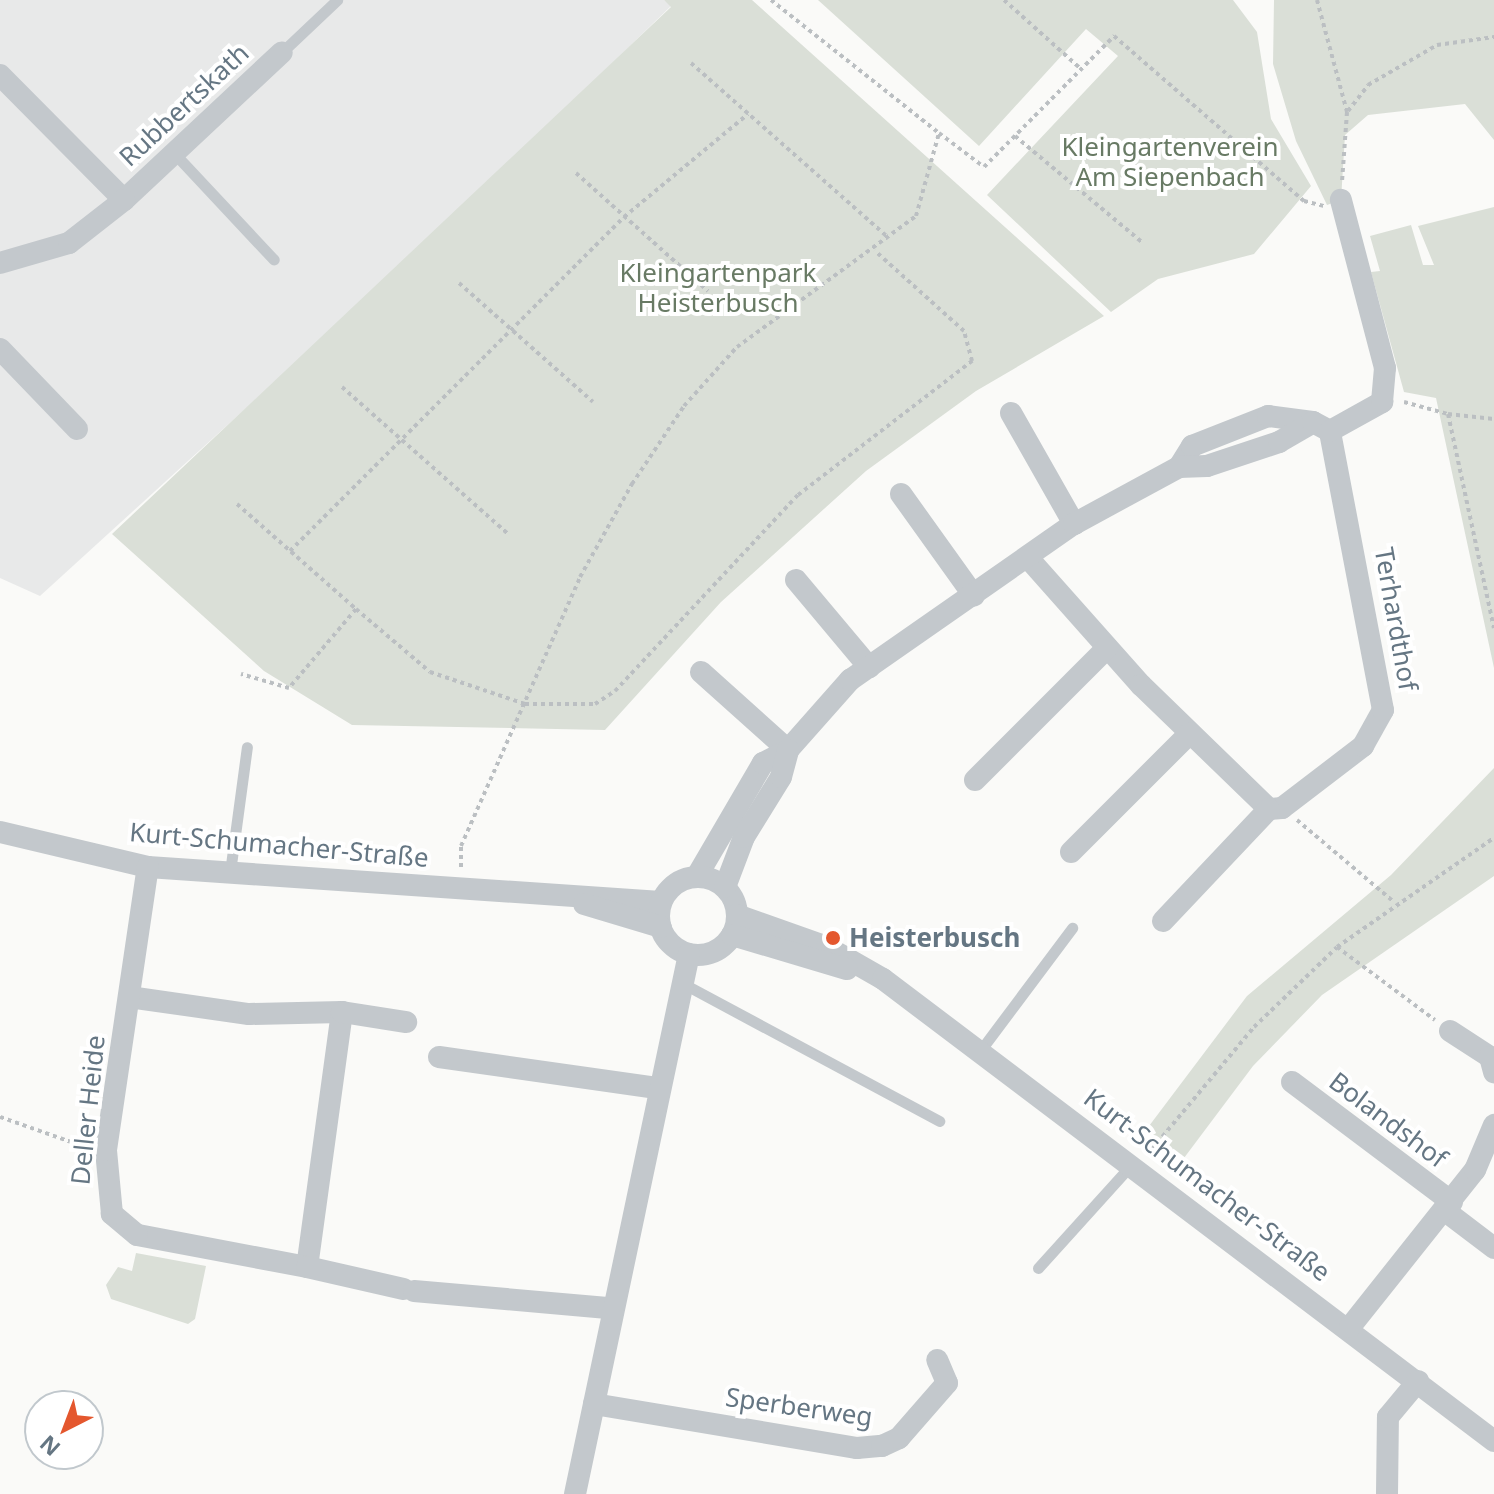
<!DOCTYPE html>
<meta charset="utf-8">
<style>
body{margin:0}
#map{position:relative;width:1494px;height:1494px;overflow:hidden;background:#fafaf8;font-family:"Noto Sans",sans-serif}
div>[style]{position:absolute}
.built>*{inset:0;background:#e8e9e9}
.green>*{inset:0;background:#dadfd7}
.path>*{height:4px;margin-top:-2px;transform-origin:0;background:repeating-linear-gradient(90deg,#bbbfc2 0 4px,transparent 0 8px)}
.service>*{height:11px;margin:-5.5px;padding:0 5.5px;transform-origin:5.5px;border-radius:5.5px;background:#c3c8cc}
.minor>*{height:22px;margin:-11px;padding:0 11px;transform-origin:11px;border-radius:11px;background:#c3c8cc}
.minor>.ring{margin:-11px;padding:0;box-sizing:content-box;background:none;border:22px solid #c3c8cc;border-radius:50%}
.dots>*{width:22px;height:22px;translate:-50% -50%;box-sizing:border-box;border:4px solid #fff;border-radius:50%}
span{translate:-50% -50%;white-space:nowrap;text-align:center;line-height:1.15;-webkit-text-stroke:8px #fff;paint-order:stroke}
.street-label{font-size:26px;color:#657683}
.park-label{font-size:26px;color:#687a64}
.poi-label{font-size:26px;color:#657683;font-weight:700}
.left{translate:0 -50%;text-align:left}
.north{position:absolute;left:24px;top:1390px;width:80px;height:80px;box-sizing:border-box;background:#fff;border:2px solid #c1c8cd;border-radius:50%;rotate:222deg;font-size:22px;font-weight:700;line-height:32px;text-align:center;color:#657683}
.north::after{content:'';display:block;margin:auto;width:28px;height:36px;background:#e4572e;clip-path:polygon(50% 0,100% 100%,50% 72%,0 100%)}
</style>
<div id="map">
<div class="built">
<i style="clip-path:polygon(0 0,664px 0,671px 6px,427px 243px,40px 596px,0 578px)"></i>
</div>
<div class="green">
<i style="clip-path:polygon(664px 0,752px 0,1104px 316px,976px 391px,866px 471px,721px 602px,605px 730px,352px 725px,264px 671px,112px 534px,671px 7px)"></i>
<i style="clip-path:polygon(818px 0,1233px 0,1257px 32px,1271px 119px,1311px 186px,1254px 254px,1158px 279px,1111px 312px,987px 195px,1118px 56px,1086px 29px,979px 146px)"></i>
<i style="clip-path:polygon(1274px 0,1494px 0,1494px 140px,1465px 104px,1368px 115px,1345px 135px,1341px 200px,1327px 205px,1296px 141px,1273px 64px)"></i>
<i style="clip-path:polygon(1494px 207px,1494px 668px,1436px 398px,1404px 392px,1371px 272px,1380px 271px,1370px 236px,1411px 225px,1423px 265px,1434px 265px,1418px 226px)"></i>
<i style="clip-path:polygon(1494px 768px,1494px 876px,1322px 995px,1253px 1066px,1178px 1166px,1140px 1138px,1247px 996px,1391px 875px)"></i>
<i style="clip-path:polygon(136px 1253px,206px 1266px,195px 1319px,188px 1324px,111px 1299px,106px 1285px,118px 1267px,132px 1271px)"></i>
</div>
<div class="path">
<i style="left:771px;top:0;width:214px;rotate:38.4deg"></i>
<i style="left:1004px;top:0;width:103px;rotate:41.9deg"></i>
<i style="left:1317px;top:0;width:116px;rotate:75deg"></i>
<i style="left:1347px;top:112px;width:69px;rotate:94.1deg"></i>
<i style="left:691px;top:63px;width:264px;rotate:41.5deg"></i>
<i style="left:1348px;top:111px;width:33px;rotate:-52deg"></i>
<i style="left:1368px;top:85px;width:80px;rotate:-30.1deg"></i>
<i style="left:1437px;top:45px;width:58px;rotate:-8deg"></i>
<i style="left:1015px;top:136px;width:167px;rotate:39.9deg"></i>
<i style="left:576px;top:173px;width:177px;rotate:41.8deg"></i>
<i style="left:459px;top:283px;width:179px;rotate:41.6deg"></i>
<i style="left:342px;top:387px;width:223px;rotate:41.5deg"></i>
<i style="left:1404px;top:402px;width:46px;rotate:15.3deg"></i>
<i style="left:1448px;top:414px;width:219px;rotate:77.9deg"></i>
<i style="left:1448px;top:414px;width:46px;rotate:6.2deg"></i>
<i style="left:237px;top:504px;width:159px;rotate:41.4deg"></i>
<i style="left:356px;top:609px;width:104px;rotate:130.3deg"></i>
<i style="left:289px;top:688px;width:50px;rotate:-163.7deg"></i>
<i style="left:290px;top:551px;width:472px;rotate:-45deg"></i>
<i style="left:624px;top:217px;width:161px;rotate:-39.7deg"></i>
<i style="left:356px;top:609px;width:97px;rotate:40.4deg"></i>
<i style="left:430px;top:672px;width:100px;rotate:18.6deg"></i>
<i style="left:525px;top:704px;width:70px"></i>
<i style="left:595px;top:704px;width:24px;rotate:-33deg"></i>
<i style="left:615px;top:691px;width:268px;rotate:-47deg"></i>
<i style="left:798px;top:495px;width:220px;rotate:-37.6deg"></i>
<i style="left:972px;top:361px;width:31px;rotate:-105deg"></i>
<i style="left:964px;top:331px;width:120px;rotate:-138deg"></i>
<i style="left:1297px;top:820px;width:127px;rotate:40.2deg"></i>
<i style="left:461px;top:867px;width:21px;rotate:-90deg"></i>
<i style="left:461px;top:846px;width:294px;rotate:-66.1deg"></i>
<i style="left:580px;top:577px;width:107px;rotate:-60.8deg"></i>
<i style="left:632px;top:484px;width:94px;rotate:-56.3deg"></i>
<i style="left:684px;top:406px;width:79px;rotate:-48.1deg"></i>
<i style="left:737px;top:347px;width:222px;rotate:-36.2deg"></i>
<i style="left:916px;top:216px;width:86px;rotate:-74.5deg"></i>
<i style="left:939px;top:133px;width:56px;rotate:37.1deg"></i>
<i style="left:984px;top:167px;width:185px;rotate:-45.2deg"></i>
<i style="left:1114px;top:36px;width:252px;rotate:41deg"></i>
<i style="left:1304px;top:201px;width:21px;rotate:14deg"></i>
<i style="left:1337px;top:947px;width:122px;rotate:36.7deg"></i>
<i style="left:0;top:1117px;width:93px;rotate:19.4deg"></i>
<i style="left:1147px;top:1155px;width:167px;rotate:-50.1deg"></i>
<i style="left:1254px;top:1027px;width:115px;rotate:-43.9deg"></i>
<i style="left:1337px;top:947px;width:191px;rotate:-34.8deg"></i>
</div>
<div class="service">
<i style="left:282px;top:52px;width:76px;rotate:-43.4deg"></i>
<i style="left:174px;top:153px;width:146px;rotate:46.9deg"></i>
<i style="left:230px;top:872px;width:126px;rotate:-82.3deg"></i>
<i style="left:682px;top:983px;width:292px;rotate:28.2deg"></i>
<i style="left:980px;top:1051px;width:154px;rotate:-53.2deg"></i>
<i style="left:1038px;top:1268px;width:139px;rotate:-47.9deg"></i>
</div>
<div class="minor">
<i style="left:0;top:75px;width:176px;rotate:45.2deg"></i>
<i style="left:124px;top:200px;width:216px;rotate:-43.1deg"></i>
<i style="left:0;top:263px;width:72px;rotate:-16.2deg"></i>
<i style="left:69px;top:243px;width:70px;rotate:-38deg"></i>
<i style="left:0;top:349px;width:111px;rotate:46.1deg"></i>
<i style="left:1011px;top:413px;width:128px;rotate:60.4deg"></i>
<i style="left:1179px;top:467px;width:25px;rotate:-58deg"></i>
<i style="left:1192px;top:446px;width:82px;rotate:-21.5deg"></i>
<i style="left:1268px;top:416px;width:45px;rotate:7.6deg"></i>
<i style="left:901px;top:494px;width:125px;rotate:54.4deg"></i>
<i style="left:1029px;top:559px;width:169px;rotate:48.4deg"></i>
<i style="left:1141px;top:685px;width:178px;rotate:44.1deg"></i>
<i style="left:1269px;top:809px;width:13px;rotate:-4deg"></i>
<i style="left:1282px;top:808px;width:102px;rotate:-37.4deg"></i>
<i style="left:1363px;top:746px;width:41px;rotate:-60.9deg"></i>
<i style="left:1383px;top:710px;width:284px;rotate:-100.8deg"></i>
<i style="left:796px;top:580px;width:114px;rotate:50deg"></i>
<i style="left:701px;top:672px;width:117px;rotate:41.9deg"></i>
<i style="left:975px;top:780px;width:187px;rotate:-45deg"></i>
<i style="left:0;top:832px;width:152px;rotate:13.3deg"></i>
<i style="left:148px;top:867px;width:514px;rotate:3.9deg"></i>
<i style="left:1071px;top:852px;width:168px;rotate:-45deg"></i>
<i style="left:697px;top:876px;width:131px;rotate:-59.7deg"></i>
<i style="left:763px;top:763px;width:28px;rotate:-27deg"></i>
<i style="left:788px;top:750px;width:94px;rotate:-48.5deg"></i>
<i style="left:850px;top:680px;width:273px;rotate:-34.9deg"></i>
<i style="left:1074px;top:524px;width:119px;rotate:-28.5deg"></i>
<i style="left:1179px;top:467px;width:28px;rotate:-2deg"></i>
<i style="left:1207px;top:466px;width:76px;rotate:-18.4deg"></i>
<i style="left:1279px;top:442px;width:39px;rotate:-30deg"></i>
<i style="left:1313px;top:422px;width:19px;rotate:28deg"></i>
<i style="left:1330px;top:431px;width:60px;rotate:-29.1deg"></i>
<i style="left:1382px;top:402px;width:34px;rotate:-85deg"></i>
<i style="left:1385px;top:368px;width:174px;rotate:-104.7deg"></i>
<i class="ring" style="left:659px;top:877px;width:56px;height:56px"></i>
<i style="left:725px;top:887px;width:53px;rotate:-69.2deg"></i>
<i style="left:744px;top:837px;width:70px;rotate:-58.3deg"></i>
<i style="left:781px;top:777px;width:28px;rotate:-75deg"></i>
<i style="left:584px;top:904px;width:80px;rotate:16.6deg"></i>
<i style="left:737px;top:915px;width:96px;rotate:19.6deg"></i>
<i style="left:827px;top:947px;width:64px;rotate:29.7deg"></i>
<i style="left:883px;top:979px;width:766px;rotate:37.09deg"></i>
<i style="left:1163px;top:921px;width:154px;rotate:-46.6deg"></i>
<i style="left:732px;top:935px;width:120px;rotate:16.5deg"></i>
<i style="left:129px;top:997px;width:121px;rotate:8.1deg"></i>
<i style="left:249px;top:1014px;width:93px;rotate:-1.2deg"></i>
<i style="left:342px;top:1012px;width:257px;rotate:97.8deg"></i>
<i style="left:307px;top:1267px;width:173px;rotate:-169.3deg"></i>
<i style="left:137px;top:1235px;width:33px;rotate:-140deg"></i>
<i style="left:112px;top:1214px;width:64px;rotate:-95.4deg"></i>
<i style="left:106px;top:1150px;width:286px;rotate:-81.6deg"></i>
<i style="left:342px;top:1012px;width:65px;rotate:8.9deg"></i>
<i style="left:1450px;top:1031px;width:48px;rotate:33deg"></i>
<i style="left:1490px;top:1057px;width:16px;rotate:75deg"></i>
<i style="left:439px;top:1057px;width:220px;rotate:8.1deg"></i>
<i style="left:1292px;top:1082px;width:200px;rotate:36.9deg"></i>
<i style="left:1444px;top:1210px;width:63px;rotate:37.2deg"></i>
<i style="left:307px;top:1267px;width:99px;rotate:12.8deg"></i>
<i style="left:414px;top:1291px;width:197px;rotate:5deg"></i>
<i style="left:1350px;top:1327px;width:201px;rotate:-51.5deg"></i>
<i style="left:1475px;top:1170px;width:49px;rotate:-67.1deg"></i>
<i style="left:594px;top:1404px;width:267px;rotate:9.5deg"></i>
<i style="left:857px;top:1448px;width:25px;rotate:-5deg"></i>
<i style="left:882px;top:1446px;width:19px;rotate:-25deg"></i>
<i style="left:899px;top:1438px;width:73px;rotate:-48.9deg"></i>
<i style="left:947px;top:1383px;width:25px;rotate:-113deg"></i>
<i style="left:575px;top:1494px;width:552px;rotate:-78.08deg"></i>
<i style="left:1387px;top:1494px;width:77px;rotate:-89.3deg"></i>
<i style="left:1388px;top:1417px;width:47px;rotate:-50.2deg"></i>
</div>
<div class="dots">
<i style="left:833px;top:938px;background:#e4572e"></i>
</div>
<div class="street-label">
<span style="left:184px;top:105px;rotate:-43deg">Rubbertskath</span>
<span style="left:1396px;top:619px;rotate:80deg">Terhardthof</span>
<span style="left:279px;top:845px;rotate:5deg">Kurt-Schumacher-Straße</span>
<span style="left:88px;top:1110px;rotate:-84deg">Deller Heide</span>
<span style="left:1388px;top:1120px;rotate:37deg">Bolandshof</span>
<span style="left:1207px;top:1185px;rotate:37deg">Kurt-Schumacher-Straße</span>
<span style="left:799px;top:1407px;rotate:8deg">Sperberweg</span>
</div>
<div class="park-label">
<span style="left:1170px;top:162px">Kleingartenverein<br>Am Siepenbach</span>
<span style="left:718px;top:288px">Kleingartenpark<br>Heisterbusch</span>
</div>
<div class="poi-label">
<span class="left" style="left:849px;top:938px">Heisterbusch</span>
</div>
<div class="north">N</div>
</div>
